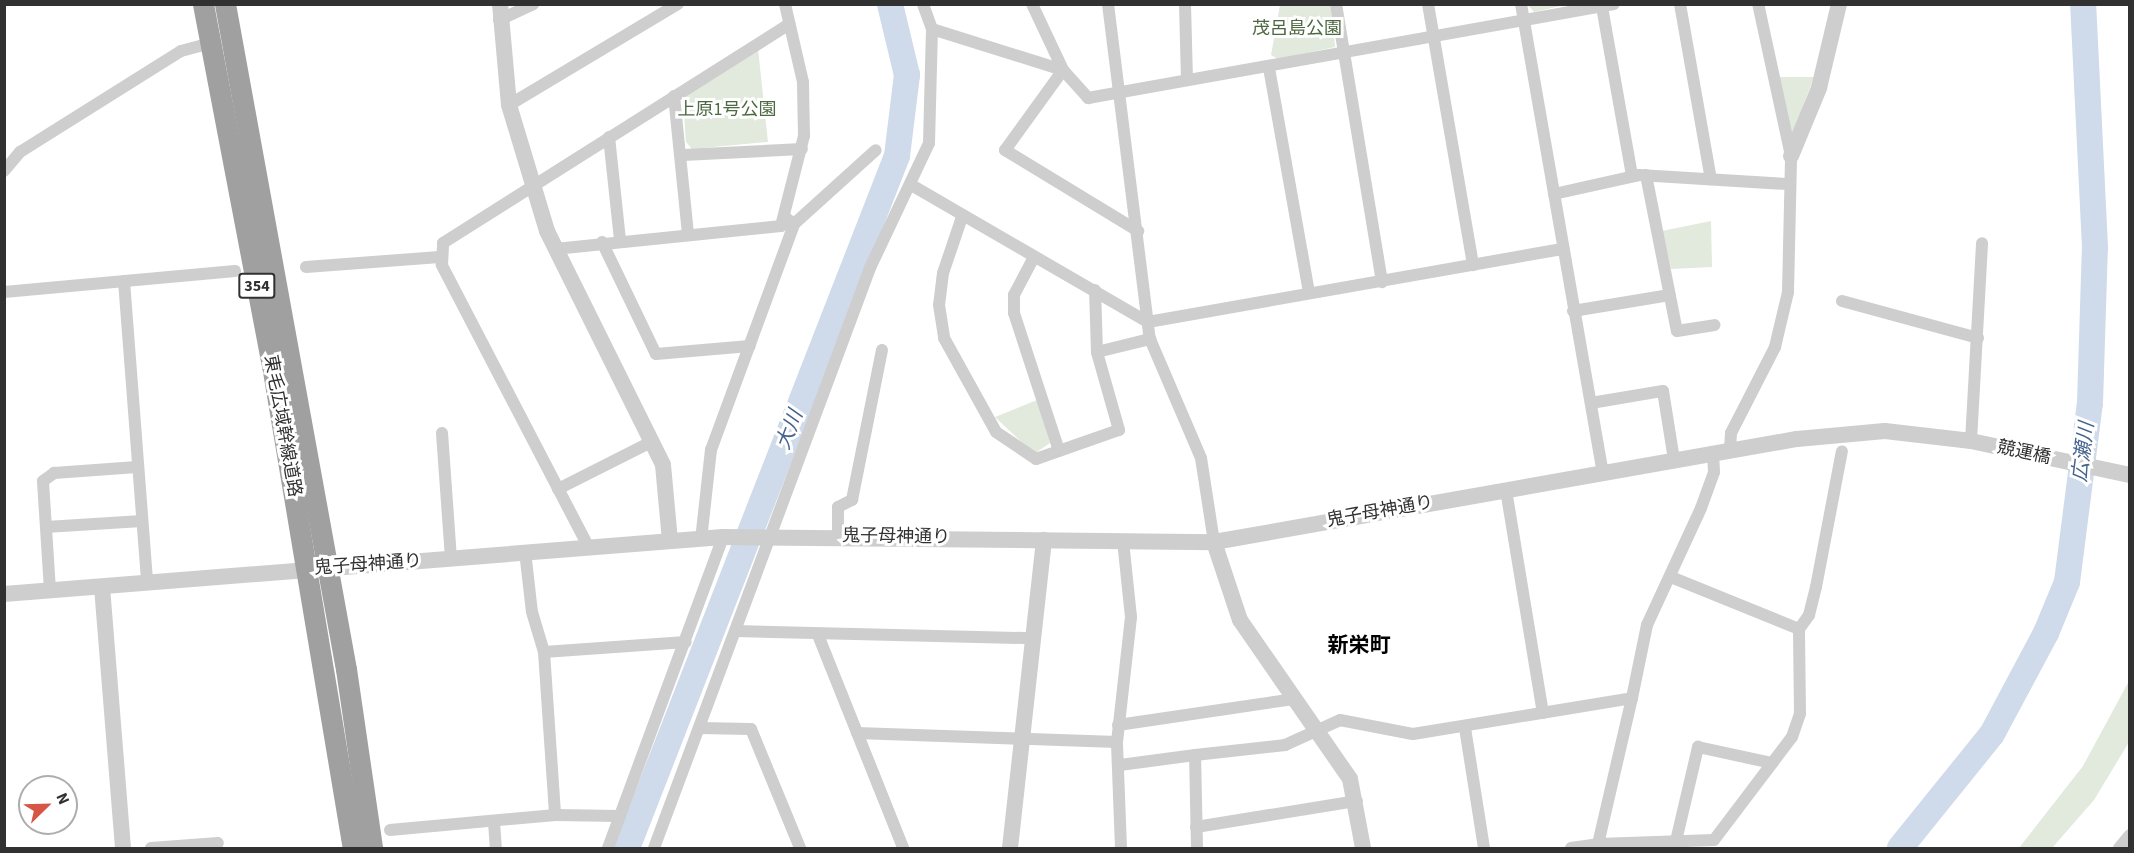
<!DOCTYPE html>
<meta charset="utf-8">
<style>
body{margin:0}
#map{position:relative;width:2134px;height:853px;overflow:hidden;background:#fff;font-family:"Source Sans 3","Noto Sans JP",sans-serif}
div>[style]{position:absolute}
.green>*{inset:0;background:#e2e9dd}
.river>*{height:26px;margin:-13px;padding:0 13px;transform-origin:13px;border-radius:13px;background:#cfdaea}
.minor>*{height:12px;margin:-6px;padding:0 6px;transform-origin:6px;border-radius:6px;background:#cecece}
.tertiary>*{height:16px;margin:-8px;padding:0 8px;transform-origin:8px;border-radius:8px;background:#cecece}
.trunk>*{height:21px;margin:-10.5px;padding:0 10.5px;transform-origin:10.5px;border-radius:10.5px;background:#a0a0a0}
span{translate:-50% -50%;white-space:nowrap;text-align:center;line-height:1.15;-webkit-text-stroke:6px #fff;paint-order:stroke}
.shield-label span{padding:2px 4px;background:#fff;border:2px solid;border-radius:4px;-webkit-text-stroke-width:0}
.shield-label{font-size:16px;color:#313131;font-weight:700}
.park-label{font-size:18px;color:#4d6941}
.street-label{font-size:18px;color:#313131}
.water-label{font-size:20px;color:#45638d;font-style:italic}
.quarter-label{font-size:21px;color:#000;font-weight:700}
.frame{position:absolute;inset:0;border:6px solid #313131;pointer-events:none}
.north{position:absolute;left:18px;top:775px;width:60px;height:60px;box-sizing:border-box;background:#fff;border:2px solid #adadad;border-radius:50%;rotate:67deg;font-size:16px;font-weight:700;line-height:24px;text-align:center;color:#313131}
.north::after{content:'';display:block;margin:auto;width:21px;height:27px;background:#d75544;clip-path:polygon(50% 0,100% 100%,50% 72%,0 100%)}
</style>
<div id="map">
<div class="green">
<i style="clip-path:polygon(1569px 4px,1534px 12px,1528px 5px)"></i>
<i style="clip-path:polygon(1280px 5px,1332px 5px,1335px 47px,1278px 59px,1271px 55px)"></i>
<i style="clip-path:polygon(758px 49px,768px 142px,692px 149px,686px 142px,683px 100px,688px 92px)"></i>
<i style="clip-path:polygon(1777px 77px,1814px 77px,1791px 138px)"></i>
<i style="clip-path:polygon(1711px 221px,1712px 267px,1671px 269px,1662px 231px)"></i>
<i style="clip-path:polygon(1037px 400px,1050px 443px,1034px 454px,995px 417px)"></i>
<i style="clip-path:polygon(2129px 681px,2129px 742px,2094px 800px,2052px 848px,2019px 848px,2083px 766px)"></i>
</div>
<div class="river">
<i style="left:627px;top:848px;width:743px;rotate:-68.69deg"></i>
<i style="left:897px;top:156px;width:82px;rotate:-83deg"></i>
<i style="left:907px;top:75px;width:73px;rotate:-103.5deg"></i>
<i style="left:1900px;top:848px;width:146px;rotate:-51.1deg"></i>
<i style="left:1992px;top:734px;width:115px;rotate:-61.9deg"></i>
<i style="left:2046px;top:633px;width:55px;rotate:-67.6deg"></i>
<i style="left:2067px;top:582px;width:180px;rotate:-82.7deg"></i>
<i style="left:2090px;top:403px;width:156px;rotate:-88.2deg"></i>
<i style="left:2095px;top:247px;width:243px;rotate:-92.8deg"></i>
</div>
<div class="minor">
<i style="left:1032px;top:4px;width:73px;rotate:64.8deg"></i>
<i style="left:1063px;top:70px;width:38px;rotate:48deg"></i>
<i style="left:1088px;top:98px;width:534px;rotate:-10.13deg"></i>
<i style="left:1108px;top:4px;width:338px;rotate:82.9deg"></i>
<i style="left:1150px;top:339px;width:129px;rotate:66.8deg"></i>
<i style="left:1201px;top:458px;width:85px;rotate:81.2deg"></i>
<i style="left:1185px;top:4px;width:76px;rotate:88.5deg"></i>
<i style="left:1336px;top:4px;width:282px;rotate:80.6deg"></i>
<i style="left:1428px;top:4px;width:265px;rotate:80.2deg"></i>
<i style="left:1521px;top:4px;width:476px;rotate:80.1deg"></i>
<i style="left:1680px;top:4px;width:178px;rotate:80deg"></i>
<i style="left:1602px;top:7px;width:172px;rotate:79.9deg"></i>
<i style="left:499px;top:20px;width:38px;rotate:-25deg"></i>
<i style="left:932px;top:29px;width:137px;rotate:17.4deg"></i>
<i style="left:1063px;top:70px;width:99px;rotate:125.9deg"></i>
<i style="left:1005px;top:150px;width:156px;rotate:31.3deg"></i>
<i style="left:1269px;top:68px;width:228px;rotate:79.9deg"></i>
<i style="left:674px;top:96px;width:140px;rotate:84.2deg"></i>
<i style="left:509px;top:105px;width:197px;rotate:-30.9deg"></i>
<i style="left:609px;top:137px;width:104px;rotate:83.9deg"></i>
<i style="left:683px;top:155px;width:119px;rotate:-2.9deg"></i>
<i style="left:4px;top:171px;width:25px;rotate:-50deg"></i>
<i style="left:20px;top:152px;width:190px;rotate:-32.1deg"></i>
<i style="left:181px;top:51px;width:30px;rotate:-15deg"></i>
<i style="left:1646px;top:175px;width:159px;rotate:78.8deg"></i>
<i style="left:1677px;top:331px;width:38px;rotate:-9deg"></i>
<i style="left:913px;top:186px;width:272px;rotate:30.1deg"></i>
<i style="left:1148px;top:322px;width:422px;rotate:-10deg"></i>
<i style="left:1554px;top:194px;width:87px;rotate:-12.6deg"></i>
<i style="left:1639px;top:175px;width:149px;rotate:3.5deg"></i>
<i style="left:962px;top:217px;width:59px;rotate:108.7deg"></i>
<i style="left:943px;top:273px;width:32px;rotate:97deg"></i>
<i style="left:939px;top:305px;width:33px;rotate:81deg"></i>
<i style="left:944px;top:338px;width:107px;rotate:61deg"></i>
<i style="left:996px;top:432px;width:48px;rotate:34deg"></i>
<i style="left:1036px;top:459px;width:88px;rotate:-19.3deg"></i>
<i style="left:1119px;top:430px;width:81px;rotate:-105.8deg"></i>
<i style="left:1097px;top:352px;width:62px;rotate:-91.8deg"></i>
<i style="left:794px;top:224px;width:110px;rotate:-42.1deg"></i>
<i style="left:602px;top:242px;width:124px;rotate:64.3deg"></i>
<i style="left:656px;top:354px;width:94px;rotate:-4.9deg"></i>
<i style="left:555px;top:249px;width:227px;rotate:-5.8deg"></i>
<i style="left:781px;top:226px;width:93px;rotate:-75.7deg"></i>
<i style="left:804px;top:136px;width:54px;rotate:-91.1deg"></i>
<i style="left:803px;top:82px;width:80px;rotate:-103deg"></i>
<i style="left:1034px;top:257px;width:43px;rotate:117.8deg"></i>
<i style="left:1014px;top:295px;width:18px;rotate:90deg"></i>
<i style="left:1014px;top:313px;width:145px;rotate:71.9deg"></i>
<i style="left:306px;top:267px;width:134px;rotate:-4.3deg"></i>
<i style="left:124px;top:281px;width:303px;rotate:85.6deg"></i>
<i style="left:4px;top:292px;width:232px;rotate:-5.2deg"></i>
<i style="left:1842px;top:301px;width:141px;rotate:15.2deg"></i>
<i style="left:1573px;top:311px;width:98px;rotate:-9.4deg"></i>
<i style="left:1097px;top:352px;width:55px;rotate:-13.8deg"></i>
<i style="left:1591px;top:403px;width:73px;rotate:-9.5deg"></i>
<i style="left:1663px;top:391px;width:70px;rotate:80.9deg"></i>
<i style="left:442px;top:433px;width:126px;rotate:85.9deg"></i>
<i style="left:1971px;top:441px;width:198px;rotate:-86.8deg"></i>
<i style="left:1730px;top:451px;width:18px;rotate:-87deg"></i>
<i style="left:1731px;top:433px;width:97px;rotate:-62.9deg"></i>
<i style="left:1775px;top:347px;width:57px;rotate:-76.7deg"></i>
<i style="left:1788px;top:292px;width:136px;rotate:-88.7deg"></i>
<i style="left:1791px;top:156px;width:156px;rotate:-102.2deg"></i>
<i style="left:558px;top:489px;width:104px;rotate:-26.8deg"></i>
<i style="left:1506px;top:490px;width:226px;rotate:80.6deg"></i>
<i style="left:46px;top:527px;width:96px;rotate:-3.6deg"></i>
<i style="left:838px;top:536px;width:29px;rotate:-90deg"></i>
<i style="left:838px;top:507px;width:16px;rotate:-27deg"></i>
<i style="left:852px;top:500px;width:153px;rotate:-78.7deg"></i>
<i style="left:701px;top:540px;width:91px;rotate:-83.7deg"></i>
<i style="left:711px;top:450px;width:241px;rotate:-69.8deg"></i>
<i style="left:794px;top:224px;width:10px;rotate:-143deg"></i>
<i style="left:588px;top:546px;width:317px;rotate:-117.5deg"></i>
<i style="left:442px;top:265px;width:22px;rotate:-87deg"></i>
<i style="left:443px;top:243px;width:410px;rotate:-32.3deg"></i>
<i style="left:525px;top:551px;width:61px;rotate:83.5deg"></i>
<i style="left:532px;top:612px;width:42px;rotate:73.3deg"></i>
<i style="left:544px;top:652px;width:163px;rotate:86.1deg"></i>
<i style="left:50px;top:590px;width:109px;rotate:-93.7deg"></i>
<i style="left:43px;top:481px;width:14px;rotate:-36deg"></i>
<i style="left:54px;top:473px;width:83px;rotate:-4.1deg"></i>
<i style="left:1799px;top:629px;width:17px;rotate:-54deg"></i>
<i style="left:1809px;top:615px;width:29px;rotate:-76deg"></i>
<i style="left:1816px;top:587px;width:138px;rotate:-79.2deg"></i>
<i style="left:736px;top:631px;width:297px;rotate:1.4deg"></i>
<i style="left:818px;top:635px;width:229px;rotate:68.2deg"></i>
<i style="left:544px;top:652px;width:142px;rotate:-4deg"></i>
<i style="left:1632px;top:698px;width:150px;rotate:103.1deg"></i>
<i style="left:1598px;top:844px;width:116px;rotate:-2deg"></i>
<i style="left:1714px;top:840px;width:129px;rotate:-52.9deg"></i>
<i style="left:1792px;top:737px;width:24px;rotate:-71deg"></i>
<i style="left:1800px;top:714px;width:85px;rotate:-90.7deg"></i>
<i style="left:1799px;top:629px;width:138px;rotate:-157.9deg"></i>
<i style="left:1118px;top:725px;width:179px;rotate:-8.4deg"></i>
<i style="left:699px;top:728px;width:52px;rotate:1.1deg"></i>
<i style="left:751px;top:729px;width:129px;rotate:67.6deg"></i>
<i style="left:1465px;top:728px;width:121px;rotate:81deg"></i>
<i style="left:857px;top:733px;width:260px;rotate:2deg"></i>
<i style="left:1120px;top:765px;width:76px;rotate:-7.6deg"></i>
<i style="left:494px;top:822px;width:26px;rotate:86deg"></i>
<i style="left:1196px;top:827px;width:163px;rotate:-9.2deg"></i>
<i style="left:390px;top:830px;width:166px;rotate:-5.2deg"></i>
<i style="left:555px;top:815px;width:65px;rotate:0.9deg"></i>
<i style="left:1676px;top:841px;width:97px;rotate:-76.8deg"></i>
<i style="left:1698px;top:747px;width:76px;rotate:12.2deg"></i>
<i style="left:151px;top:848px;width:67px;rotate:-4.3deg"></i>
<i style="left:608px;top:848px;width:332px;rotate:-69.7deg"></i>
<i style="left:654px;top:848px;width:619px;rotate:-69.57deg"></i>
<i style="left:870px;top:268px;width:138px;rotate:-64.7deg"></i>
<i style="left:929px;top:143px;width:114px;rotate:-88.5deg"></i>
<i style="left:932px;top:29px;width:27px;rotate:-110deg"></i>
<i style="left:1121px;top:848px;width:106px;rotate:-92.2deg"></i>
<i style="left:1117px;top:742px;width:126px;rotate:-83.6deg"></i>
<i style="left:1131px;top:617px;width:76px;rotate:-96deg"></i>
<i style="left:1197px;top:848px;width:93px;rotate:-91.2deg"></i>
<i style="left:1195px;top:755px;width:91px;rotate:-6.3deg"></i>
<i style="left:1285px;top:745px;width:60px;rotate:-24.4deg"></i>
<i style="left:1340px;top:720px;width:74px;rotate:10.9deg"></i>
<i style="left:1413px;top:734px;width:222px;rotate:-9.3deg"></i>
<i style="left:1632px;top:698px;width:75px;rotate:-78.4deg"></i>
<i style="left:1647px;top:625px;width:129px;rotate:-65.2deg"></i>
<i style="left:1701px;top:508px;width:38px;rotate:-70deg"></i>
<i style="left:1714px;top:472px;width:18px;rotate:-93deg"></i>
<i style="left:1571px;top:848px;width:27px;rotate:-8deg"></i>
<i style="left:1598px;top:844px;width:4px;rotate:117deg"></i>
<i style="left:2119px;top:848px;width:17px;rotate:-50deg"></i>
</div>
<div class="tertiary">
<i style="left:500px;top:4px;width:101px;rotate:84.9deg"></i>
<i style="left:509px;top:105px;width:132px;rotate:73.2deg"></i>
<i style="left:547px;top:231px;width:261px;rotate:63.6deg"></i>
<i style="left:663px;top:465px;width:75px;rotate:84.7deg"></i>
<i style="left:1791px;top:156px;width:74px;rotate:-67.6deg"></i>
<i style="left:1819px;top:88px;width:86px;rotate:-76.6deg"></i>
<i style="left:1214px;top:542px;width:82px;rotate:71.6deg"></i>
<i style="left:1240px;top:620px;width:193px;rotate:55.3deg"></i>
<i style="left:1350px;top:779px;width:70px;rotate:79.3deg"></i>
<i style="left:102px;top:587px;width:262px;rotate:85.4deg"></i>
<i style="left:4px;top:594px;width:721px;rotate:-4.53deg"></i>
<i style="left:723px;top:537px;width:491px;rotate:0.6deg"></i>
<i style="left:1214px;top:542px;width:592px;rotate:-10.02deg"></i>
<i style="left:1797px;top:439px;width:88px;rotate:-5.2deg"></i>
<i style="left:1885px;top:431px;width:87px;rotate:6.6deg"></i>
<i style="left:1971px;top:441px;width:163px;rotate:12.1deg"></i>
<i style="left:1010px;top:848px;width:310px;rotate:-83.7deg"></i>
</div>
<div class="trunk">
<i style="left:203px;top:4px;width:368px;rotate:79.2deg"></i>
<i style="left:272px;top:365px;width:490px;rotate:80.5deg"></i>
<i style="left:225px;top:4px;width:676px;rotate:79.69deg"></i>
<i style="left:346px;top:669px;width:181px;rotate:81.7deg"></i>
</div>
<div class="shield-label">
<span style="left:257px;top:286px">354</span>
</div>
<div class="park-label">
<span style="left:1297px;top:29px">茂呂島公園</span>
<span style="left:727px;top:110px">上原1号公園</span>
</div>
<div class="street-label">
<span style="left:282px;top:426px;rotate:80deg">東毛広域幹線道路</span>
<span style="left:2024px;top:453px;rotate:12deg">競運橋</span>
<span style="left:1380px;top:512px;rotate:-10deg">鬼子母神通り</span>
<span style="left:896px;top:537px;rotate:1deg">鬼子母神通り</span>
<span style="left:368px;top:565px;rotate:-4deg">鬼子母神通り</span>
</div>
<div class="water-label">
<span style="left:790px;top:430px;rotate:-69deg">大川</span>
<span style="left:2084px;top:452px;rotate:-83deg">広瀬川</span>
</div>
<div class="quarter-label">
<span style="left:1359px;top:645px">新栄町</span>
</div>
<div class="frame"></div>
<div class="north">N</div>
</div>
